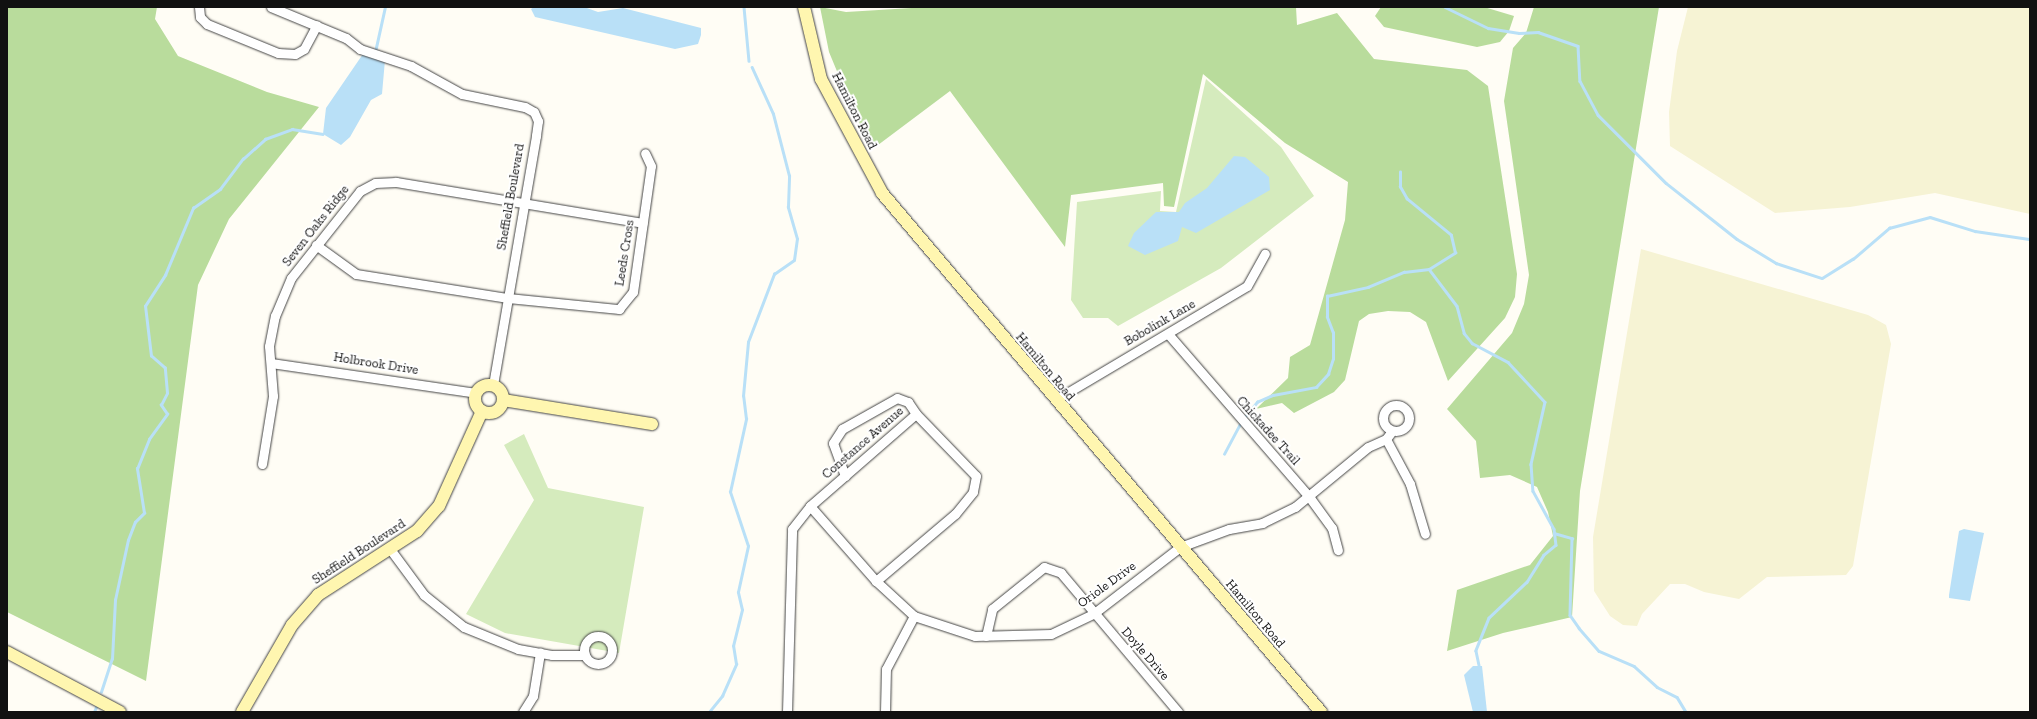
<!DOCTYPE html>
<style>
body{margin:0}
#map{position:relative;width:2037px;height:719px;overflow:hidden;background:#fffdf5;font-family:"Zilla Slab",serif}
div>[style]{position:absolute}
.farmland>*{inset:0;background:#f6f3d4}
.green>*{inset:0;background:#d5ebbd}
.forest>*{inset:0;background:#b9dc9c}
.water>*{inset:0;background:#b9e0f7}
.stream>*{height:2.5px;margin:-1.25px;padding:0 1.25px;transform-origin:1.25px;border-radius:1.25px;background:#b9e0f7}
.roads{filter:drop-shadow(0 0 1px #444) drop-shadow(0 0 1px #444)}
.street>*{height:9px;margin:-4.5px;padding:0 4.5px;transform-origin:4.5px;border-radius:4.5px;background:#fff}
.street>.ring{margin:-4.5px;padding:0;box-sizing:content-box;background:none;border:9px solid #fff;border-radius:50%}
.secondary>*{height:12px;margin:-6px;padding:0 6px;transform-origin:6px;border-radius:6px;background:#fff6b0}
.secondary>.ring{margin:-6px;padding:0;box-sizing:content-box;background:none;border:12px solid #fff6b0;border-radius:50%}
span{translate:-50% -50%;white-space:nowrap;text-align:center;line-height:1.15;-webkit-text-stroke:4px #fff;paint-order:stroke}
.street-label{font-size:13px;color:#111}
.frame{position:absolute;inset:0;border:8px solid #111;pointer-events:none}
</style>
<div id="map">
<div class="farmland">
<i style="clip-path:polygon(1688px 7px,2030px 7px,2030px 214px,1935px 193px,1850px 207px,1775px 213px,1670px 146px,1669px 112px,1677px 51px)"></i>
<i style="clip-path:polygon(1641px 249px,1868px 315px,1886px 325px,1891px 344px,1853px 566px,1846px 575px,1767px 577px,1739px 599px,1704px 592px,1685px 584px,1670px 584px,1642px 614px,1637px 626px,1623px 625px,1610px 616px,1594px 591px,1593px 537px)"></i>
</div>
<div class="green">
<i style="clip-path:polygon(1206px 79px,1281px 147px,1314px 196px,1221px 268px,1118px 326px,1108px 318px,1083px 318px,1071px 300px,1077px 202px,1161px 191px,1160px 211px,1176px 212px)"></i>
<i style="clip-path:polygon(524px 434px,548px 488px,644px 507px,619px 653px,505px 633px,466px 614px,534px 500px,504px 445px)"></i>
</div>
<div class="forest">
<i style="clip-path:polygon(7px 7px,157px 7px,155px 19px,178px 56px,267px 92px,319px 107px,229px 219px,198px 285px,146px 681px,7px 612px)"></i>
<i style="clip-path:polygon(820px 7px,846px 12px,928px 7px,1296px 7px,1297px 25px,1337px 13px,1374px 59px,1467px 70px,1488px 86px,1517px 274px,1515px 297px,1505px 318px,1448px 381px,1426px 322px,1410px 312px,1388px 311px,1369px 314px,1359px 321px,1345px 380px,1334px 392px,1294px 413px,1282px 403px,1256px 409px,1288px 378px,1290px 357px,1310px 345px,1345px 220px,1348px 182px,1285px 143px,1203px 74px,1174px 207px,1164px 206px,1163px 183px,1071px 195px,1065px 247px,950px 91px,870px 151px,829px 52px)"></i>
<i style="clip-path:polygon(1381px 7px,1484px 7px,1514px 16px,1509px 31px,1500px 42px,1477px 47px,1384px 27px,1375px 16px)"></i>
<i style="clip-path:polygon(1534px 7px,1659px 7px,1580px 491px,1572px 617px,1503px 633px,1447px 651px,1457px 590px,1530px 565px,1553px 536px,1548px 512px,1537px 487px,1510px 475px,1480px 478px,1476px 441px,1447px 409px,1512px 333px,1524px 304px,1529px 275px,1504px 101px,1513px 48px,1526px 33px)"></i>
</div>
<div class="water">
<i style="clip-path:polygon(534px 7px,584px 7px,598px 12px,623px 8px,701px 28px,701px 35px,698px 44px,675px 49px,535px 17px,531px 9px)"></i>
<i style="clip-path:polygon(365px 51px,385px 60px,382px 94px,371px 100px,350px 137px,341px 145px,323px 134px,326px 108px)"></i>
<i style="clip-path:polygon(1234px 156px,1245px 157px,1269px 177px,1270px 190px,1196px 233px,1182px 227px,1178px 241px,1145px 255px,1128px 246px,1134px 233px,1156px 212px,1179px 212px,1185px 203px,1207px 188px)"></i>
<i style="clip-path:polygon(1964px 529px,1984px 533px,1970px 601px,1949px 598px,1949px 595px,1959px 531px)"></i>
<i style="clip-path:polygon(1473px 666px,1482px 666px,1487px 712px,1473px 712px,1464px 675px)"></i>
</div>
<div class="stream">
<i style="left:744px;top:7px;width:54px;rotate:84.7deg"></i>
<i style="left:1445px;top:7px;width:48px;rotate:26deg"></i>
<i style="left:1488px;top:28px;width:31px;rotate:9deg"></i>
<i style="left:1519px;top:33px;width:19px;rotate:-3deg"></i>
<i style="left:1538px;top:32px;width:42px;rotate:19.3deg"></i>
<i style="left:1578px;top:46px;width:35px;rotate:87deg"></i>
<i style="left:1580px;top:81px;width:38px;rotate:62deg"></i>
<i style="left:1598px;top:115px;width:96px;rotate:45deg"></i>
<i style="left:1666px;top:183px;width:90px;rotate:38.3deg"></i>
<i style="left:1737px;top:239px;width:46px;rotate:31.6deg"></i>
<i style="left:1776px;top:263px;width:48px;rotate:18.1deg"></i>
<i style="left:1822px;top:278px;width:36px;rotate:-32deg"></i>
<i style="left:1853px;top:259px;width:48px;rotate:-40.7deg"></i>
<i style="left:1889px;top:228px;width:42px;rotate:-15deg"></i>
<i style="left:1930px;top:217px;width:47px;rotate:17.3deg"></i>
<i style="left:1975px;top:231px;width:56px;rotate:8.3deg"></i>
<i style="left:375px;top:52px;width:46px;rotate:-77.5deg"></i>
<i style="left:1429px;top:269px;width:46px;rotate:52.9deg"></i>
<i style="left:1457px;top:306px;width:28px;rotate:75deg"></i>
<i style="left:1464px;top:333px;width:13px;rotate:51deg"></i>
<i style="left:1472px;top:343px;width:41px;rotate:27.8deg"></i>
<i style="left:1508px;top:362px;width:54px;rotate:47.2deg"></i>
<i style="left:1545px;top:402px;width:64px;rotate:102.7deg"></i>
<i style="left:1531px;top:464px;width:27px;rotate:86deg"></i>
<i style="left:1533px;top:491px;width:43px;rotate:61.1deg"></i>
<i style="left:1554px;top:529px;width:16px;rotate:83deg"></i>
<i style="left:1556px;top:545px;width:16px;rotate:140deg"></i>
<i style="left:1544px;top:555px;width:32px;rotate:122deg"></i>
<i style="left:1527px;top:582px;width:52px;rotate:136.5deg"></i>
<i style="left:1489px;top:618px;width:35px;rotate:112deg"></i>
<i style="left:1476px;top:651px;width:14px;rotate:78deg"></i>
<i style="left:1244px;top:418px;width:21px;rotate:-51deg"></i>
<i style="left:1257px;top:402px;width:17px;rotate:-24deg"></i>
<i style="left:1273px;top:395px;width:44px;rotate:-10.5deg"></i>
<i style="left:1316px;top:387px;width:18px;rotate:-47deg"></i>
<i style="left:1328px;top:374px;width:16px;rotate:-72deg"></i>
<i style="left:1333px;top:359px;width:26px;rotate:-90deg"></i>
<i style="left:1333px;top:333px;width:17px;rotate:-111deg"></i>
<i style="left:1327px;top:317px;width:21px;rotate:-90deg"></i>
<i style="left:1327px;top:296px;width:42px;rotate:-12.4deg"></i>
<i style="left:1368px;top:287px;width:39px;rotate:-23deg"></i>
<i style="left:1404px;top:272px;width:25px;rotate:-7deg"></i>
<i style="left:1429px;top:269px;width:31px;rotate:-32deg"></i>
<i style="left:1455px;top:253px;width:18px;rotate:-103deg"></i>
<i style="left:1451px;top:235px;width:57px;rotate:-140.7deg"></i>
<i style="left:1407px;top:199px;width:14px;rotate:-120deg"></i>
<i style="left:1400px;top:187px;width:15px;rotate:-90deg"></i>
<i style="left:1224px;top:454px;width:36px;rotate:-62deg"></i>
<i style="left:1554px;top:533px;width:19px;rotate:16deg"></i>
<i style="left:1572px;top:538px;width:77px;rotate:91.5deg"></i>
<i style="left:1570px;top:615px;width:16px;rotate:55deg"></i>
<i style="left:1579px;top:628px;width:30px;rotate:49deg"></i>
<i style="left:1599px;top:651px;width:38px;rotate:23deg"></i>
<i style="left:1634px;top:666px;width:31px;rotate:42deg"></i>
<i style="left:1657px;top:687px;width:22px;rotate:27deg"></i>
<i style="left:1677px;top:697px;width:17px;rotate:59deg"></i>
<i style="left:101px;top:692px;width:35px;rotate:-72deg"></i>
<i style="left:112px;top:659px;width:59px;rotate:-87.1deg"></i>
<i style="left:115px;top:600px;width:61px;rotate:-77.8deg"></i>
<i style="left:128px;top:540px;width:19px;rotate:-69deg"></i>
<i style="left:135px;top:522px;width:13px;rotate:-45deg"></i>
<i style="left:144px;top:513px;width:45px;rotate:-99deg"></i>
<i style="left:137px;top:469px;width:32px;rotate:-68deg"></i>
<i style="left:149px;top:439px;width:31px;rotate:-54deg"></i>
<i style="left:167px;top:414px;width:11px;rotate:-124deg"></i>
<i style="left:161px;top:405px;width:13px;rotate:-63deg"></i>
<i style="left:167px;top:393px;width:25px;rotate:-95deg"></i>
<i style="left:165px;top:368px;width:18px;rotate:-139deg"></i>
<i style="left:151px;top:356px;width:50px;rotate:-96.8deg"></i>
<i style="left:145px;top:306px;width:37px;rotate:-57deg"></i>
<i style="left:165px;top:275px;width:73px;rotate:-67.3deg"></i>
<i style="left:193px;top:208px;width:33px;rotate:-35deg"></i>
<i style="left:220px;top:189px;width:38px;rotate:-53deg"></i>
<i style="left:243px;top:159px;width:30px;rotate:-42deg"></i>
<i style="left:265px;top:139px;width:29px;rotate:-20deg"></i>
<i style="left:292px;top:129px;width:31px;rotate:9deg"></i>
<i style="left:94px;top:712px;width:5px;rotate:-68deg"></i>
<i style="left:709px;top:712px;width:21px;rotate:-51deg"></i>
<i style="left:722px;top:696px;width:35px;rotate:-66deg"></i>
<i style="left:736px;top:664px;width:18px;rotate:-99deg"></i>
<i style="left:733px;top:646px;width:37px;rotate:-76deg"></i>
<i style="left:742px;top:610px;width:18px;rotate:-103deg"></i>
<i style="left:738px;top:592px;width:47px;rotate:-77.7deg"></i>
<i style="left:748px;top:546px;width:57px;rotate:-108.4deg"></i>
<i style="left:730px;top:492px;width:75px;rotate:-77.6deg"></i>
<i style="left:746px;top:419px;width:23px;rotate:-97deg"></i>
<i style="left:743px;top:396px;width:54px;rotate:-84.7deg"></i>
<i style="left:748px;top:342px;width:73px;rotate:-69.1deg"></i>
<i style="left:774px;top:274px;width:24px;rotate:-35deg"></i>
<i style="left:794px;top:260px;width:21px;rotate:-82deg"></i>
<i style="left:797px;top:239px;width:33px;rotate:-106deg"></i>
<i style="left:788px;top:207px;width:31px;rotate:-88deg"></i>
<i style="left:789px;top:176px;width:64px;rotate:-104.5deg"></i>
<i style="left:773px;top:114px;width:51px;rotate:-114.5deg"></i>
</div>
<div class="roads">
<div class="street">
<i style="left:199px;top:7px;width:10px;rotate:84deg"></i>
<i style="left:200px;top:17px;width:10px;rotate:45deg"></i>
<i style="left:207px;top:24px;width:77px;rotate:22.2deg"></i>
<i style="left:278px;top:53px;width:17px;rotate:3deg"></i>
<i style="left:295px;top:54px;width:10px;rotate:-29deg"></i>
<i style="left:304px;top:49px;width:27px;rotate:-62deg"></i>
<i style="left:271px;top:7px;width:81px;rotate:22.5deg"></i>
<i style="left:346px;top:38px;width:18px;rotate:38deg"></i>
<i style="left:360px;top:49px;width:54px;rotate:18.4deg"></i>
<i style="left:411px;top:66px;width:58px;rotate:28.8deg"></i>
<i style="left:462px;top:94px;width:64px;rotate:11.7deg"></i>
<i style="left:525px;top:107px;width:10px;rotate:29deg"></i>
<i style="left:534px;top:112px;width:10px;rotate:66deg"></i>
<i style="left:538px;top:121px;width:15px;rotate:98deg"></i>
<i style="left:536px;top:136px;width:253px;rotate:99.8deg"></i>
<i style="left:316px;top:245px;width:49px;rotate:35.9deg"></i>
<i style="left:356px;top:274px;width:154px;rotate:9deg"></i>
<i style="left:508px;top:298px;width:112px;rotate:5.7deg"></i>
<i style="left:619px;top:309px;width:22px;rotate:-51deg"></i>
<i style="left:633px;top:292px;width:127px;rotate:-81.9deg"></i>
<i style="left:651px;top:166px;width:14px;rotate:-115deg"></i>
<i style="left:1169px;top:335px;width:216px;rotate:49.1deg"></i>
<i style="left:1310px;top:498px;width:37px;rotate:54deg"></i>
<i style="left:1332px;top:528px;width:23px;rotate:75deg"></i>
<i style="left:271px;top:363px;width:207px;rotate:8.3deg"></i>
<i style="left:1055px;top:400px;width:223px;rotate:-30.7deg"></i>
<i style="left:1247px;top:286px;width:37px;rotate:-61deg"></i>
<i class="ring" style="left:1383px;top:405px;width:17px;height:17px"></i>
<i style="left:1386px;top:439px;width:51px;rotate:61.9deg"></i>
<i style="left:1410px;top:484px;width:52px;rotate:73.3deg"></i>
<i style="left:262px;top:464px;width:69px;rotate:-80.8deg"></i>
<i style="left:273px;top:396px;width:50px;rotate:-94.6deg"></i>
<i style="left:269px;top:346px;width:31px;rotate:-79deg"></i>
<i style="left:275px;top:316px;width:41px;rotate:-67.2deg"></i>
<i style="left:291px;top:278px;width:111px;rotate:-51.6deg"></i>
<i style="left:360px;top:191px;width:17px;rotate:-28deg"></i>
<i style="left:375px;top:183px;width:21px;rotate:-3deg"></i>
<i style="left:396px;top:182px;width:250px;rotate:9.4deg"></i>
<i style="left:845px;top:476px;width:35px;rotate:-110deg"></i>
<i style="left:833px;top:443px;width:17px;rotate:-57deg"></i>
<i style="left:842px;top:429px;width:63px;rotate:-29.4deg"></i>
<i style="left:897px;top:398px;width:12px;rotate:20deg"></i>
<i style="left:908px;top:402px;width:14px;rotate:56deg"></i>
<i style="left:810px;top:506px;width:100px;rotate:48.7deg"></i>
<i style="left:876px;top:581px;width:52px;rotate:42.6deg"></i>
<i style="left:914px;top:616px;width:64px;rotate:18.2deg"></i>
<i style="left:975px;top:636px;width:76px;rotate:-1.5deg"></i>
<i style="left:1051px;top:634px;width:47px;rotate:-25.5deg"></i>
<i style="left:1093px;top:614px;width:110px;rotate:-37.6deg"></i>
<i style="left:1180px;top:547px;width:52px;rotate:-20.2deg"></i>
<i style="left:1229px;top:529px;width:34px;rotate:-10deg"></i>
<i style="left:1262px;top:523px;width:37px;rotate:-26deg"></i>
<i style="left:1295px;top:507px;width:94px;rotate:-39.4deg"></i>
<i style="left:1368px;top:447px;width:20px;rotate:-24deg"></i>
<i style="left:1386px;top:439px;width:10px;rotate:-53deg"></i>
<i style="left:390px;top:549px;width:57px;rotate:53.5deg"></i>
<i style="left:424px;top:595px;width:51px;rotate:38.7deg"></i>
<i style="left:464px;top:627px;width:58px;rotate:22.2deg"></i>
<i style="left:518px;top:649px;width:35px;rotate:10deg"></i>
<i style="left:552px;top:655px;width:33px"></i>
<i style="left:986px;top:636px;width:28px;rotate:-77deg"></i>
<i style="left:992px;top:609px;width:67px;rotate:-38.9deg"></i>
<i style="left:1044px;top:567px;width:18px;rotate:19deg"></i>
<i style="left:1061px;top:573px;width:182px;rotate:49.9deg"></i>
<i class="ring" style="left:584px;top:636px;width:19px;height:19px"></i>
<i style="left:523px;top:712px;width:19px;rotate:-58deg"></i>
<i style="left:533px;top:696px;width:44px;rotate:-80.8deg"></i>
<i style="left:787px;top:712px;width:183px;rotate:-88.4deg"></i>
<i style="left:792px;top:529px;width:29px;rotate:-52deg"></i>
<i style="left:810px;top:506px;width:140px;rotate:-41deg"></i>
<i style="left:916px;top:414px;width:86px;rotate:45.9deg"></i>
<i style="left:976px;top:476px;width:16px;rotate:101deg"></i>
<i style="left:973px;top:492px;width:28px;rotate:129deg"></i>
<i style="left:955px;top:514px;width:104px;rotate:139.7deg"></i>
<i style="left:885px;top:712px;width:43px;rotate:-88.7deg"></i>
<i style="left:886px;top:669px;width:60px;rotate:-62.2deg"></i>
</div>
<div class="secondary">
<i style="left:804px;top:7px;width:74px;rotate:76.7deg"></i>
<i style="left:821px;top:79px;width:129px;rotate:61.8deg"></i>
<i style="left:882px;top:193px;width:680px;rotate:49.77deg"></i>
<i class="ring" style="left:475px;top:385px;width:16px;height:16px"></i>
<i style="left:503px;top:400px;width:151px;rotate:9.2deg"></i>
<i style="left:7px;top:652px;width:128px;rotate:28deg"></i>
<i style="left:242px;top:712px;width:100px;rotate:-60.1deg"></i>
<i style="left:292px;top:625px;width:40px;rotate:-49deg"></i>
<i style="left:318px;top:595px;width:118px;rotate:-32.9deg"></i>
<i style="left:417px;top:531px;width:33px;rotate:-49deg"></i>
<i style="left:439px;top:506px;width:104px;rotate:-65.6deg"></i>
</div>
</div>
<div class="street-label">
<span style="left:854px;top:111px;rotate:63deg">Hamilton Road</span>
<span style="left:511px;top:197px;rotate:-80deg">Sheffield Boulevard</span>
<span style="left:316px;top:226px;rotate:-52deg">Seven Oaks Ridge</span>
<span style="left:625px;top:253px;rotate:-81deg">Leeds Cross</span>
<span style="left:1160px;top:323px;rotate:-30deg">Bobolink Lane</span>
<span style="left:376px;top:364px;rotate:9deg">Holbrook Drive</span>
<span style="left:1045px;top:367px;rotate:50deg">Hamilton Road</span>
<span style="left:1268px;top:431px;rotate:48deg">Chickadee Trail</span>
<span style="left:863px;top:443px;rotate:-41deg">Constance Avenue</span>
<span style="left:359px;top:552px;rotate:-33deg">Sheffield Boulevard</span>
<span style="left:1107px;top:585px;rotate:-36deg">Oriole Drive</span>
<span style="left:1255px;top:614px;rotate:50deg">Hamilton Road</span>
<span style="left:1145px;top:654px;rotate:49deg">Doyle Drive</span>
</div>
<div class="frame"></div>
</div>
